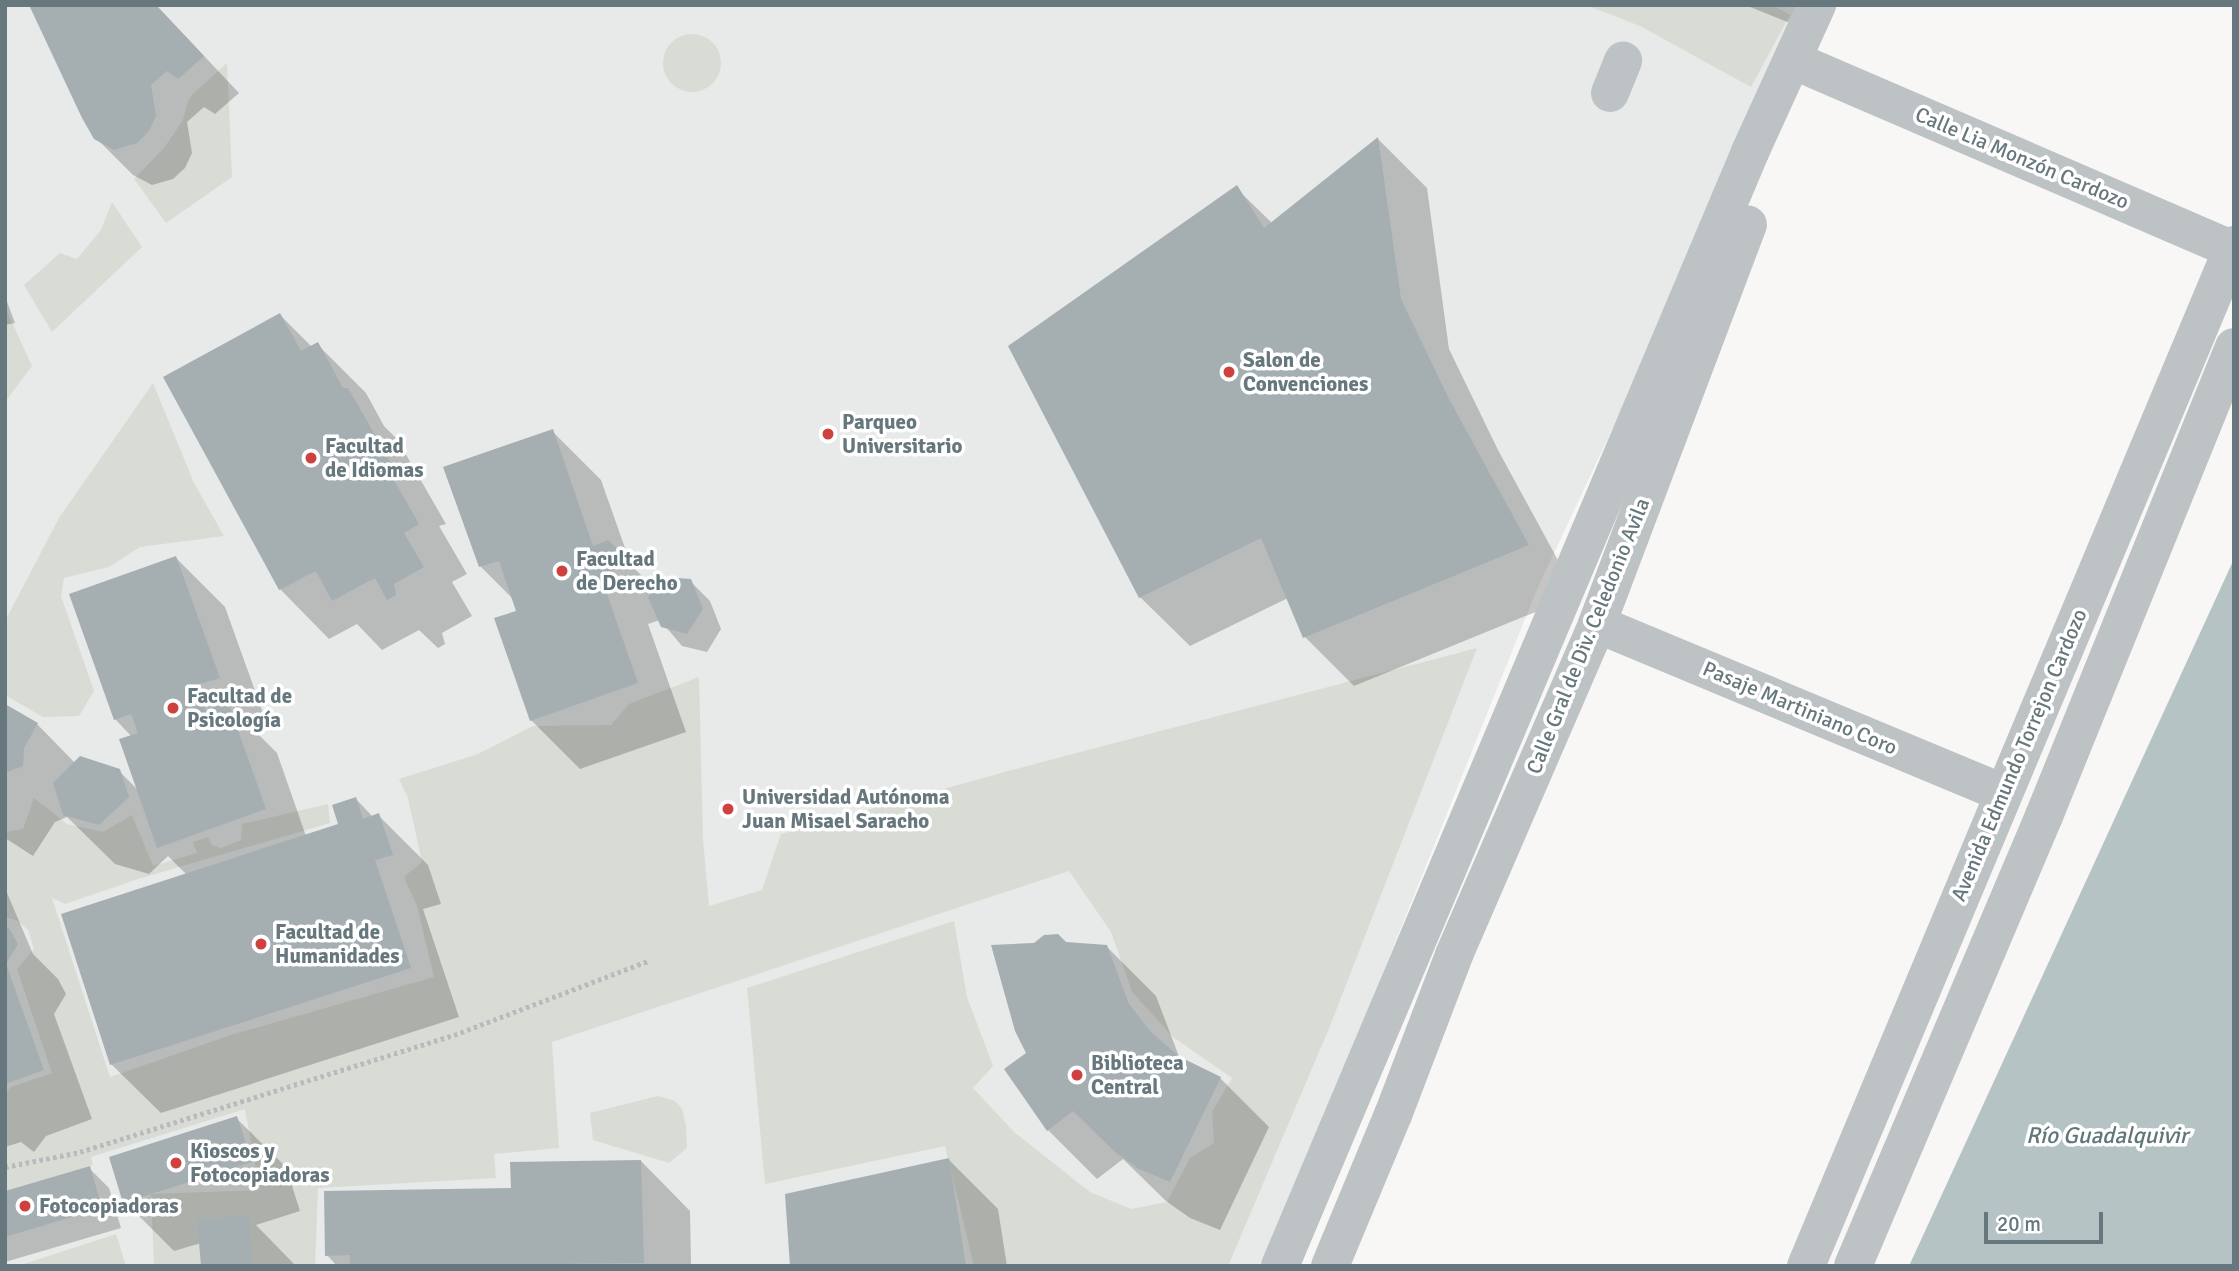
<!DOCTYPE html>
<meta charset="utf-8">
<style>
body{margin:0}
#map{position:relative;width:2239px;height:1271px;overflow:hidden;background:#f8f7f5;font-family:Signika,sans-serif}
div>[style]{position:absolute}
.built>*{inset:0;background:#e8e9e9}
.green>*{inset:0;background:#d9dcd5}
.round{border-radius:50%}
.water>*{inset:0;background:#b5c3c4}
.shadow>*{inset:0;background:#0003}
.building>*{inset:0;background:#a5afb2}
.path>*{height:4.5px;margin-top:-2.25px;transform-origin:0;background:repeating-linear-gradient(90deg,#b7bbbd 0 3.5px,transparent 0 7px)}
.minor>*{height:38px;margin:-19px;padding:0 19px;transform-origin:19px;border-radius:19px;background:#bdc2c4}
.dots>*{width:19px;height:19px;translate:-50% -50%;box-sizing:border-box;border:4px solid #fff;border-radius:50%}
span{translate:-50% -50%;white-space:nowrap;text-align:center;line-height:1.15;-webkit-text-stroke:7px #fff;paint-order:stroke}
.street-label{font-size:21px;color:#66787d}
.poi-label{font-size:21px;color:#66787d;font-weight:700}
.left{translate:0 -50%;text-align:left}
.water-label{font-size:23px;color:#617677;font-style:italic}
.frame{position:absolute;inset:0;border:7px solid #66787d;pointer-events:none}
.scale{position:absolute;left:1984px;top:1212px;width:119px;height:32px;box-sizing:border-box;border:4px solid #66787d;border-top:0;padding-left:9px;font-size:21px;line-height:24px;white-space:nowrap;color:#66787d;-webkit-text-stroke:5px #fff;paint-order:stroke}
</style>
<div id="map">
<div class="built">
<i style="clip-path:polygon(5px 5px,1805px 5px,1744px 149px,1538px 587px,1265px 1266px,5px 1266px)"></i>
</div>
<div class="green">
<i style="clip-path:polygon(1586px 5px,1772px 5px,1790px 15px,1751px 87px,1640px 26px)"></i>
<i class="round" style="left:663px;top:34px;width:58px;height:58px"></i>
<i style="clip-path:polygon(227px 63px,232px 177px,166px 223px,134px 179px,164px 148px,183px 120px,188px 101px,194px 93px)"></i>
<i style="clip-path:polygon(112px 202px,142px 247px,52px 332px,24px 285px,60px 253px,77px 259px,101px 230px)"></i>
<i style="clip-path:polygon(5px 307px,32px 366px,5px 402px)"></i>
<i style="clip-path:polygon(153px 383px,194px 483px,224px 536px,140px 547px,109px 567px,64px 578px,61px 596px,94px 691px,79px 716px,43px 717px,5px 695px,5px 621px,59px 518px)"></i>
<i style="clip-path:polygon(1477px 648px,1330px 1026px,1228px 1266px,974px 1266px,945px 1146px,765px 1184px,747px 988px,954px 921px,967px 997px,993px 1066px,973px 1088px,1014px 1132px,1090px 1192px,1131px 1209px,1167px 1202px,1190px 1158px,1214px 1143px,1212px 1112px,1232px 1078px,1173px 1037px,1132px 992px,1111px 932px,1069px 871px,552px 1042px,559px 1148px,494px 1154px,496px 1178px,318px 1188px,315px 1266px,154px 1266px,151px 1194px,260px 1190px,245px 1109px,91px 1157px,93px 1165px,5px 1191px,5px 1093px,11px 1087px,52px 1073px,17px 969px,34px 949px,28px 930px,18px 921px,5px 917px,5px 832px,23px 829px,34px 798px,67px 824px,103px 832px,132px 815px,153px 866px,197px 853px,193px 842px,208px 837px,212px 845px,221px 848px,241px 840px,242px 824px,328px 804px,330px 823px,138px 879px,65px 904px,52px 898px,110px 1077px,231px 1035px,434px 977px,417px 906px,404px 877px,422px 862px,408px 798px,399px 779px,478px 754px,533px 726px,611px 725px,629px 704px,699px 677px,703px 839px,709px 906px,762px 890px,781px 834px,1012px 770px)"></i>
<i style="clip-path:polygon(658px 1096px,675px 1101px,682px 1109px,686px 1126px,687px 1148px,669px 1163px,593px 1140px,590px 1113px)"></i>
<i style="clip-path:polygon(116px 1234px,126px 1266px,18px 1266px)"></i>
</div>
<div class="water">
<i style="clip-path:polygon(2234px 559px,2234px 1266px,1909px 1266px)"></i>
</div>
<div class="shadow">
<i style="clip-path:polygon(156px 5px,239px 93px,215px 114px,204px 107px,187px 122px,192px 153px,185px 168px,173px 179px,152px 185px,133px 175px,96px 138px)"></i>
<i style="clip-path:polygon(1745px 5px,1809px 5px,1800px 27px)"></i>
<i style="clip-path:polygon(1378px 139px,1427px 188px,1449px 349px,1498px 450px,1577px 595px,1354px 686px,1305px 637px,1288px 598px,1190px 646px,1140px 597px,1236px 188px,1273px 224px)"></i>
<i style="clip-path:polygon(5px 296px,15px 323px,5px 325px)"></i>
<i style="clip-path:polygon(280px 315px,312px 347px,317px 344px,366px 393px,384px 426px,397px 439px,446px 524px,439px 526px,467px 574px,452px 582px,472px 616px,442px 633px,445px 644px,438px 648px,419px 630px,382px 650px,357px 624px,329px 639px,280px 589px)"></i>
<i style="clip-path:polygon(552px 431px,601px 480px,631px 565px,656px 590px,690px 581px,710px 601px,721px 629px,707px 652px,682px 646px,660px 620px,648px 624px,686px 732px,580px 769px,531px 720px,518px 612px,514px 600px,480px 566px)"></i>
<i style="clip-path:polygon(176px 558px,225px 607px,268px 727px,255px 731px,277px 753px,306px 836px,340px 825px,356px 799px,373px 817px,378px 815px,428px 865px,441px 904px,423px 909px,459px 1017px,161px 1113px,111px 1064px,187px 875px,168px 856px,149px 874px,115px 864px,67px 817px,55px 822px,33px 856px,5px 838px,5px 706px,37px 724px,75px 763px,119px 771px,139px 791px,132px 737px,115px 719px)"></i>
<i style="clip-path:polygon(5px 888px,33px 954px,58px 979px,66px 994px,54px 1014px,92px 1119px,46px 1136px,34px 1152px,21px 1142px,5px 1147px)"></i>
<i style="clip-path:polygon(1066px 944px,1106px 946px,1156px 996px,1180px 1059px,1220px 1078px,1269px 1127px,1220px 1230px,1190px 1218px,1166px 1201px,1123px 1159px,1097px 1179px,1048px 1130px,1028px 1054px)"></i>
<i style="clip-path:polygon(236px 1118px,286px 1167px,300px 1211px,256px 1225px,296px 1266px,202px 1266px,201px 1243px,174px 1251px,125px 1202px)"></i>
<i style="clip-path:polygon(949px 1160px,998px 1209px,1007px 1266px,792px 1266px)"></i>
<i style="clip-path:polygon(641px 1161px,690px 1211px,691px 1266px,337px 1266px,327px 1255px,512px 1189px)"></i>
<i style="clip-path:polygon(89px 1168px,109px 1188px,121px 1228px,5px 1262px,5px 1193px)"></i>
</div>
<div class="building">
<i style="clip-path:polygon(29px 5px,156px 5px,204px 56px,178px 79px,167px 71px,151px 85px,156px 116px,149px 131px,137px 143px,114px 150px,94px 139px,82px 118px)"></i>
<i style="clip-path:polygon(1378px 137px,1401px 299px,1449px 399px,1529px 545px,1303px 638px,1261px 538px,1139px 598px,1008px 346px,1237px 185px,1264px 228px)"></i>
<i style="clip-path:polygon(280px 313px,301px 351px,318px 342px,343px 388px,348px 388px,398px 475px,392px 477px,419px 524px,404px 533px,424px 567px,394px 584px,396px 595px,387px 600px,375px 578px,332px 601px,316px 571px,279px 590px,163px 377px)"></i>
<i style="clip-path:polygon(553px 429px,593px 546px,608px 540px,625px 556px,617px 569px,600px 574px,638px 683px,530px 721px,494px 618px,516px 611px,499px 561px,479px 567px,443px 467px)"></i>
<i style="clip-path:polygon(176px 556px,220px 678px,197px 685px,205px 710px,228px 702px,266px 809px,157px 848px,119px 739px,138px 733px,131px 714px,114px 720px,69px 594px)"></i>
<i style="clip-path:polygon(664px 577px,691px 579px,703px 609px,687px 634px,661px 627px,648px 597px)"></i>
<i style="clip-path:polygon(5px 704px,38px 723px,24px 748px,23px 766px,5px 773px)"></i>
<i style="clip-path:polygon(80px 756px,120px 769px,129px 797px,99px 825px,63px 815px,53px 783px)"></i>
<i style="clip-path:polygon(356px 797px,363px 819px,379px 813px,393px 855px,375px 860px,411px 968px,110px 1065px,61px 914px,338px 824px,332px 805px)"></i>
<i style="clip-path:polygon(5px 927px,9px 928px,18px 944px,6px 964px,44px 1070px,5px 1084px)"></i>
<i style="clip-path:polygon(1058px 934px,1066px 942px,1107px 945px,1129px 1004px,1151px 1032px,1180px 1057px,1221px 1077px,1170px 1182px,1139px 1169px,1115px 1152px,1073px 1111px,1047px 1131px,1004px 1069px,1026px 1053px,1015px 1031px,991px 945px,1034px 943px,1044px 935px)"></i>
<i style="clip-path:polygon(237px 1116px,252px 1162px,123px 1203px,109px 1157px)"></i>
<i style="clip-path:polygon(949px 1158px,966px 1266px,790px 1266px,785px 1194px)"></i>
<i style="clip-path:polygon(641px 1160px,644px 1263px,350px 1266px,350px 1255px,325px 1256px,324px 1191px,511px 1188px,510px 1162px)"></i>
<i style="clip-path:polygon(90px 1166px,102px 1208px,5px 1237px,5px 1191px)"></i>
<i style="clip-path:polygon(249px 1216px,253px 1266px,201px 1266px,197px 1219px)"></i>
</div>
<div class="path">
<i style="left:5px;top:1167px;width:76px;rotate:-11.3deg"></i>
<i style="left:80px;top:1152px;width:392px;rotate:-17.4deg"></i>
<i style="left:454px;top:1035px;width:210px;rotate:-20.9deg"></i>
</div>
<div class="minor">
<i style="left:1811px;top:68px;width:458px;rotate:23.3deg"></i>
<i style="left:1610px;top:93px;width:35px;rotate:-68deg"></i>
<i style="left:1597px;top:624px;width:440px;rotate:22.6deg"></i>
<i style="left:1280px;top:1266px;width:1209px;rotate:-67.12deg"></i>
<i style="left:1750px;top:152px;width:162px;rotate:-65.5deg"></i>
<i style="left:1330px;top:1266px;width:164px;rotate:-67.4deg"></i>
<i style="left:1393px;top:1115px;width:171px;rotate:-69.1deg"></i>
<i style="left:1454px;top:955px;width:361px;rotate:-66.6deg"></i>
<i style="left:1597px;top:624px;width:427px;rotate:-69.3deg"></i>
<i style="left:1806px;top:1266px;width:1107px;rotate:-67.26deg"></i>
<i style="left:1853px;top:1266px;width:489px;rotate:-67deg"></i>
<i style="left:2044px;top:816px;width:506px;rotate:-67.95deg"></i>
</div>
<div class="dots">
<i style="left:1229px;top:372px;background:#ce413f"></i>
<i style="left:828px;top:434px;background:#ce413f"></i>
<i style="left:311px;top:458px;background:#ce413f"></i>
<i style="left:562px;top:571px;background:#ce413f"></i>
<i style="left:173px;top:708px;background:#ce413f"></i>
<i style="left:728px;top:809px;background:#ce413f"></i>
<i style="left:261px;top:944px;background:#ce413f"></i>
<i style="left:1077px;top:1075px;background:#ce413f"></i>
<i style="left:176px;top:1163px;background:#ce413f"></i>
<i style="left:25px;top:1206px;background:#ce413f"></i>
</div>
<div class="street-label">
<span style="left:2022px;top:158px;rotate:23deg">Calle Lia Monzón Cardozo</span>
<span style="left:1588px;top:636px;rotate:-68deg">Calle Gral de Div. Celedonio Avila</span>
<span style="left:1800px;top:708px;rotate:23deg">Pasaje Martiniano Coro</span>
<span style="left:2019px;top:755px;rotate:-67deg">Avenida Edmundo Torrejon Cardozo</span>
</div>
<div class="poi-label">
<span class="left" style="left:1243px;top:372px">Salon de<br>Convenciones</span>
<span class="left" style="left:842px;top:434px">Parqueo<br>Universitario</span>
<span class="left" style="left:325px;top:458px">Facultad<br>de Idiomas</span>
<span class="left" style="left:576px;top:571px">Facultad<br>de Derecho</span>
<span class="left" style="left:187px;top:708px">Facultad de<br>Psicología</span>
<span class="left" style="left:742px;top:809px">Universidad Autónoma<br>Juan Misael Saracho</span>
<span class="left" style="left:275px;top:944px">Facultad de<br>Humanidades</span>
<span class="left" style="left:1091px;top:1075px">Biblioteca<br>Central</span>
<span class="left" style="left:190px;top:1163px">Kioscos y<br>Fotocopiadoras</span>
<span class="left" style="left:39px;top:1206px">Fotocopiadoras</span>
</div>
<div class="water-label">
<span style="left:2107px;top:1136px">Río Guadalquivir</span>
</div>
<div class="frame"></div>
<div class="scale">20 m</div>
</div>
